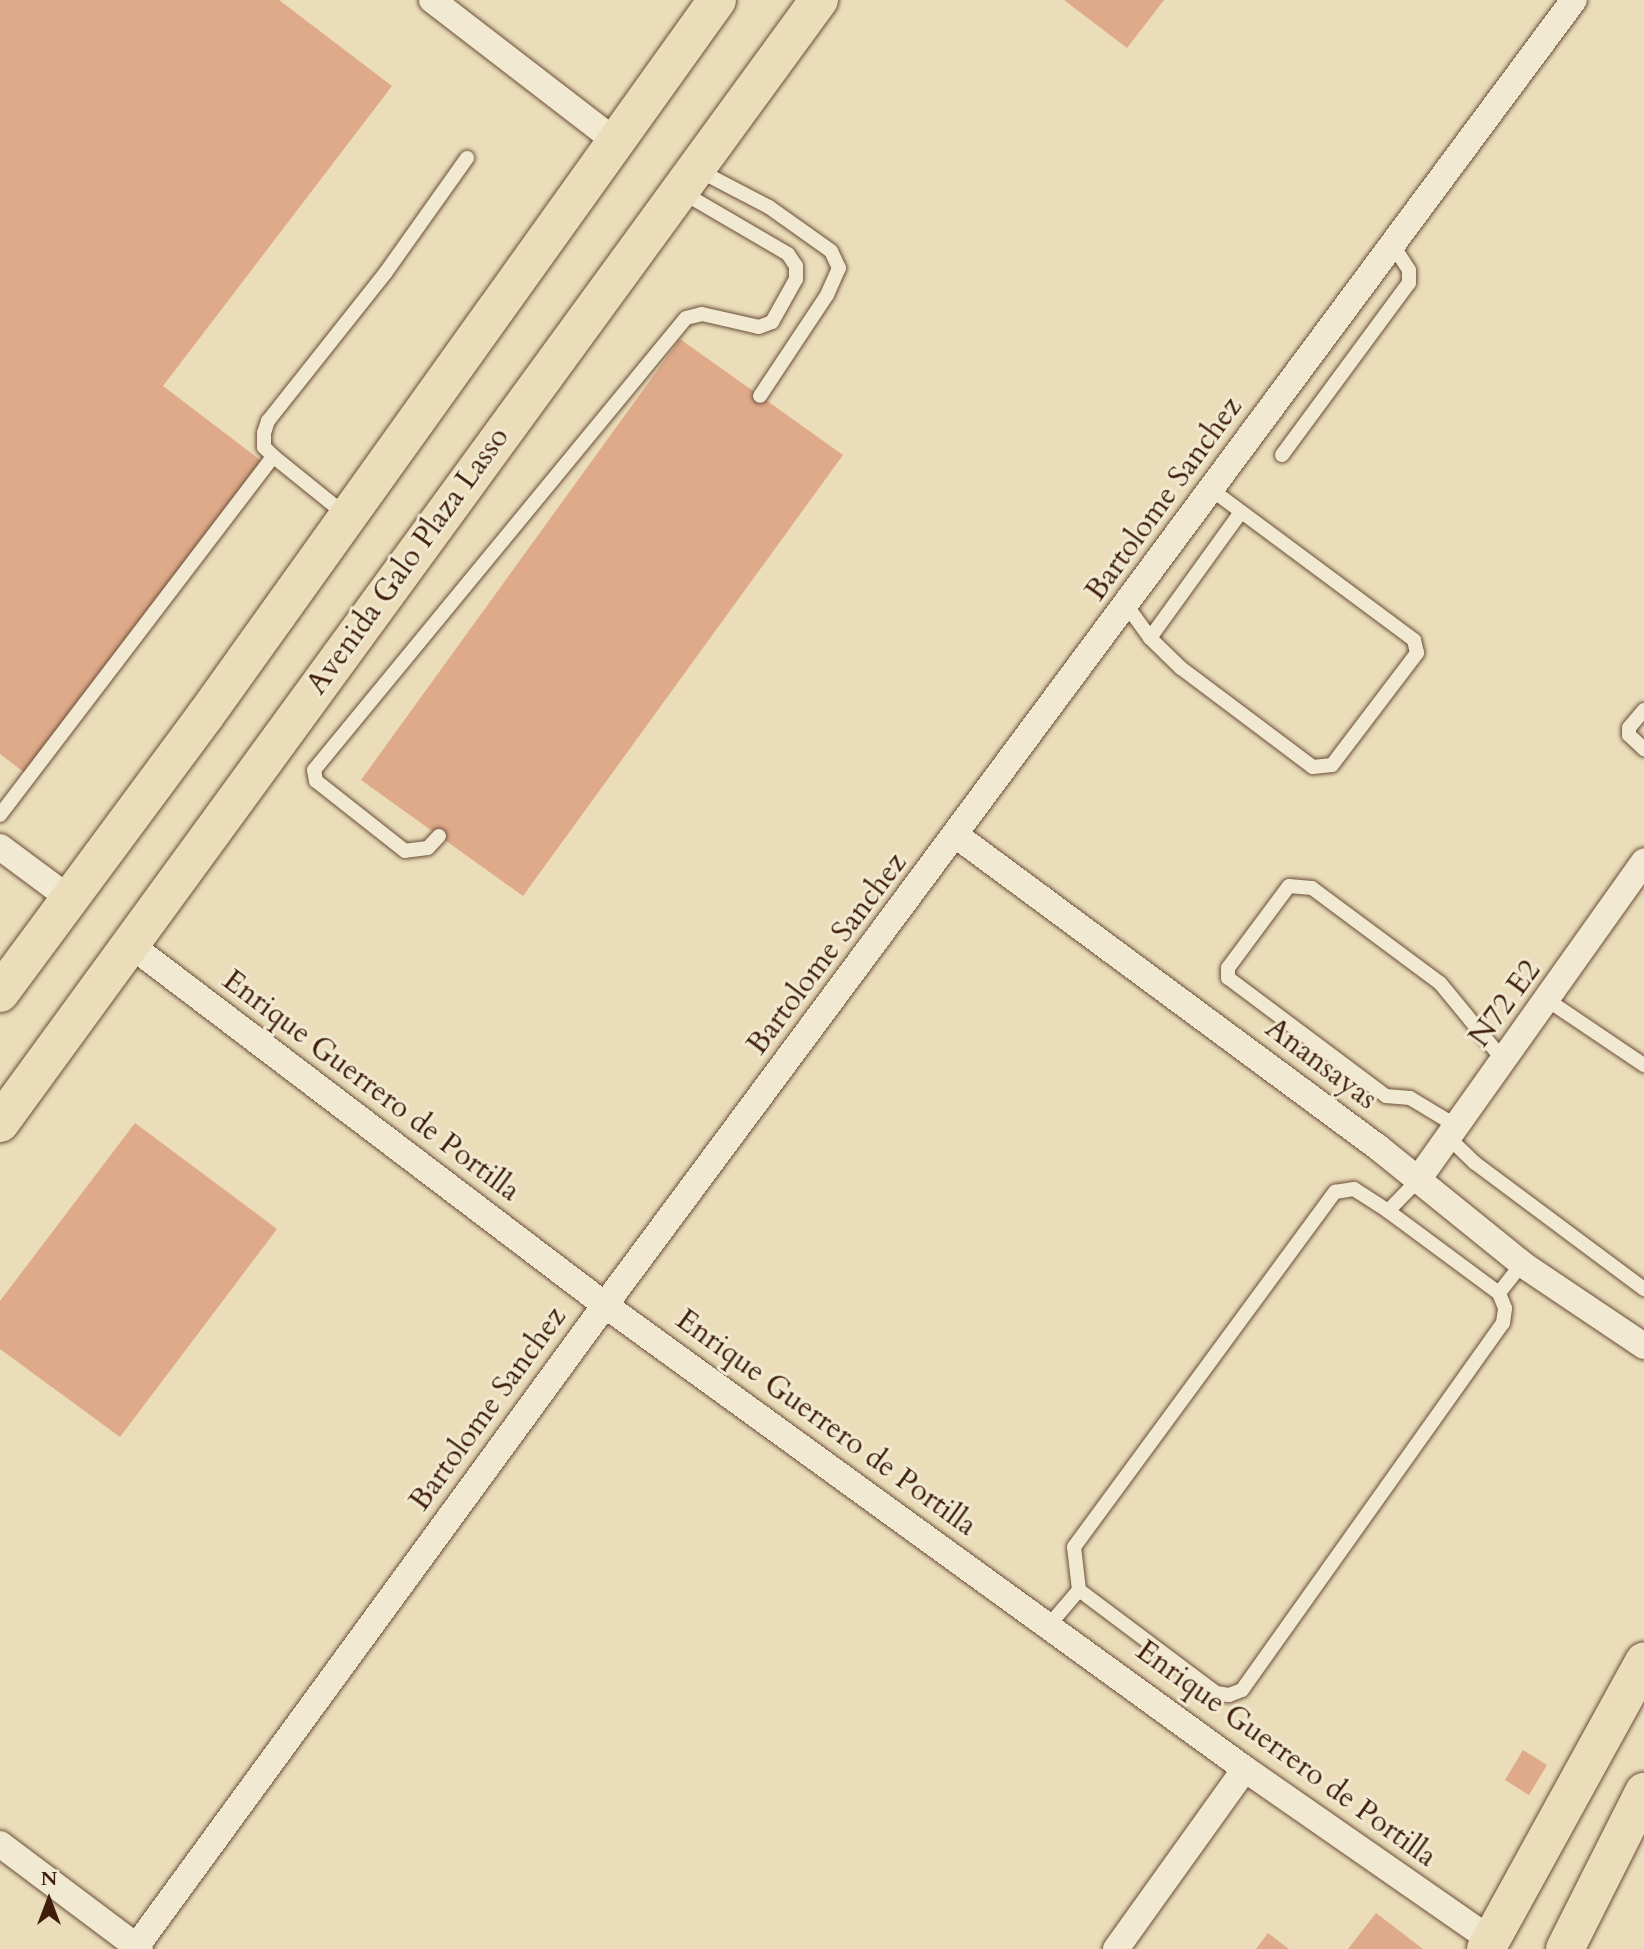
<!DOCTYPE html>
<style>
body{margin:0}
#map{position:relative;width:1644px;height:1949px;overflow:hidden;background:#ebddba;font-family:Cardo,serif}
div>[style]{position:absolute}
.building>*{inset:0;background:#deaa89}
.roads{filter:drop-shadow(0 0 2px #6a4d37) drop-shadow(0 0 2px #6a4d37)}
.lane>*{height:14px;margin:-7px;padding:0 7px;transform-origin:7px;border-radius:7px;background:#f2e9d2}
.street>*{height:26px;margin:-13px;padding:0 13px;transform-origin:13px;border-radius:13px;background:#f2e9d2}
.primary>*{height:38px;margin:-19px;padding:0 19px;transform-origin:19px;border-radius:19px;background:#ebddba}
span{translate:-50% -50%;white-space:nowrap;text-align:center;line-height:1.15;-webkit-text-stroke:6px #f2e9d2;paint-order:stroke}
.street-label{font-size:30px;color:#3f1d0b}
.north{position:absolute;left:14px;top:1865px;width:70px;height:70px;-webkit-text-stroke:5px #f2e9d2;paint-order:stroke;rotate:0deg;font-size:19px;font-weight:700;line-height:28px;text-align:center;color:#3f1d0b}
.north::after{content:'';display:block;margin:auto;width:24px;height:32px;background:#3f1d0b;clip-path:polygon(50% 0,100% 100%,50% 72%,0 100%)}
</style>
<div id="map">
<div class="building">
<i style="clip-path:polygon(0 0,279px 0,392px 86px,163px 386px,263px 462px,25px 773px,0 754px)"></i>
<i style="clip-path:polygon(1064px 0,1164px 0,1127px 48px)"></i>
<i style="clip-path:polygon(680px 339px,843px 455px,523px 896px,361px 780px)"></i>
<i style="clip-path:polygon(135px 1123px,277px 1229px,120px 1437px,0 1349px,0 1301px)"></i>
<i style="clip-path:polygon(1523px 1750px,1547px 1765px,1529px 1795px,1505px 1780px)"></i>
<i style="clip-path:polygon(1376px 1913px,1423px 1949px,1348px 1949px)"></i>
<i style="clip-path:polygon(1268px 1933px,1289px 1949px,1256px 1949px)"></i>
</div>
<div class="roads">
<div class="lane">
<i style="left:698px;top:170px;width:80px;rotate:27.5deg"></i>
<i style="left:769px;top:207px;width:76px;rotate:35.4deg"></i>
<i style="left:831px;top:251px;width:19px;rotate:65deg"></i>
<i style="left:839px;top:268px;width:30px;rotate:114deg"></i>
<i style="left:827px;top:295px;width:121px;rotate:123.6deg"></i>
<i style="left:1282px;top:455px;width:214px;rotate:-53.6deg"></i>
<i style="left:1409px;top:283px;width:13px;rotate:-90deg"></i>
<i style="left:1409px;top:270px;width:30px;rotate:-123deg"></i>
<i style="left:346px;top:515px;width:94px;rotate:-141.1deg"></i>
<i style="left:273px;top:456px;width:13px;rotate:-135deg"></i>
<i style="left:264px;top:447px;width:14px;rotate:-90deg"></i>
<i style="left:264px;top:433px;width:13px;rotate:-72deg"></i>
<i style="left:268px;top:421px;width:190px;rotate:-51.6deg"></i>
<i style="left:386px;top:272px;width:140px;rotate:-54.6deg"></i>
<i style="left:1127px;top:606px;width:39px;rotate:54deg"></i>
<i style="left:1150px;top:638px;width:43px;rotate:44.1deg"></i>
<i style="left:1181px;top:668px;width:165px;rotate:36.9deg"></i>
<i style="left:1313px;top:767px;width:19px;rotate:-6deg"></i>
<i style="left:1332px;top:765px;width:141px;rotate:-52.8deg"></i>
<i style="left:1417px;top:653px;width:13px;rotate:-103deg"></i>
<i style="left:1414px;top:640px;width:252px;rotate:-143.4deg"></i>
<i style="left:1150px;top:638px;width:155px;rotate:-54.2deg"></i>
<i style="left:1644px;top:710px;width:23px;rotate:130deg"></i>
<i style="left:1629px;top:728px;width:7px;rotate:90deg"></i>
<i style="left:1629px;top:735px;width:21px;rotate:43deg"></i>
<i style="left:0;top:815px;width:451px;rotate:-52.7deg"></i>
<i style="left:439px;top:836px;width:16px;rotate:133deg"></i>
<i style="left:428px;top:848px;width:23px;rotate:173deg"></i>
<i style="left:405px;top:851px;width:113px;rotate:-141.8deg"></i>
<i style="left:316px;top:781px;width:11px;rotate:-100deg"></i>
<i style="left:314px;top:770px;width:585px;rotate:-50.55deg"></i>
<i style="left:686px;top:318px;width:16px;rotate:-14deg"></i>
<i style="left:702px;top:314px;width:58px;rotate:12.8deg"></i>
<i style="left:759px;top:327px;width:14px;rotate:-21deg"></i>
<i style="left:772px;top:322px;width:49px;rotate:-60.8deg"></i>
<i style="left:796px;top:279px;width:13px;rotate:-90deg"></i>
<i style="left:796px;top:266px;width:14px;rotate:-124deg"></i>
<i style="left:788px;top:254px;width:125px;rotate:-149.7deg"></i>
<i style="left:1549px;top:1001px;width:115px;rotate:34deg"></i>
<i style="left:1458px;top:1127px;width:56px;rotate:-148.9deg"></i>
<i style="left:1410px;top:1098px;width:24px;rotate:-175deg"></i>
<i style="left:1386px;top:1096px;width:197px;rotate:-143.2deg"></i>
<i style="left:1228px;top:978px;width:10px;rotate:-90deg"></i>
<i style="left:1228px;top:968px;width:102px;rotate:-53.4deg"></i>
<i style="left:1289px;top:886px;width:23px;rotate:5deg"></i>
<i style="left:1312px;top:888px;width:159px;rotate:36.6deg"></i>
<i style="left:1440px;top:983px;width:101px;rotate:50.6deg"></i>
<i style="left:1450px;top:1139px;width:35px;rotate:44deg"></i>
<i style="left:1475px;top:1163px;width:211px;rotate:36.7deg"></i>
<i style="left:1388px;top:1211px;width:138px;rotate:36.5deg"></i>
<i style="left:1079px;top:1590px;width:171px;rotate:36.9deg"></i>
<i style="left:1216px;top:1693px;width:13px;rotate:9deg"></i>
<i style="left:1229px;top:1695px;width:14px;rotate:-21deg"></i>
<i style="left:1242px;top:1690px;width:450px;rotate:-54.6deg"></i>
<i style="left:1503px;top:1323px;width:15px;rotate:-82deg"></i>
<i style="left:1505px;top:1308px;width:16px;rotate:-112deg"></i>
<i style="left:1499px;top:1293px;width:37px;rotate:-52deg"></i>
<i style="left:1050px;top:1624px;width:45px;rotate:-49.5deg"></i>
<i style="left:1079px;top:1590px;width:43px;rotate:-96.6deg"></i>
<i style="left:1074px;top:1547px;width:441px;rotate:-53.7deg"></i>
<i style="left:1335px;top:1192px;width:19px;rotate:-9deg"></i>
<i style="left:1354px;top:1189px;width:40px;rotate:32.9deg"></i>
<i style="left:1388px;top:1211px;width:42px;rotate:-46deg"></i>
</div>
<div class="street">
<i style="left:432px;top:0;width:230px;rotate:37.6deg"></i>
<i style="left:957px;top:836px;width:525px;rotate:36.48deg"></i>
<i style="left:1379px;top:1148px;width:184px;rotate:39deg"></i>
<i style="left:1522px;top:1264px;width:147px;rotate:33.9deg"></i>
<i style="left:0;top:847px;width:87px;rotate:36.6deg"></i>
<i style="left:132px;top:946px;width:594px;rotate:37.2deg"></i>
<i style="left:605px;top:1305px;width:791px;rotate:35.94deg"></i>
<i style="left:1245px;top:1769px;width:300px;rotate:34.8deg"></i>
<i style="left:1417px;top:1181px;width:392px;rotate:-54.6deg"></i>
<i style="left:0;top:1844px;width:175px;rotate:36.9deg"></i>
<i style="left:136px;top:1947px;width:795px;rotate:-53.85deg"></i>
<i style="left:605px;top:1305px;width:1625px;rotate:-53.41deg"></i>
<i style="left:1116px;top:1949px;width:221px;rotate:-54.4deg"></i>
</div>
<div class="primary">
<i style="left:0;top:993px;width:345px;rotate:-53.5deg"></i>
<i style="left:205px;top:716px;width:880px;rotate:-54.43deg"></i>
<i style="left:0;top:1123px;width:1390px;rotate:-53.9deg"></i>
<i style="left:1486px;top:1949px;width:328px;rotate:-61.2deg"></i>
<i style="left:1565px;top:1949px;width:176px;rotate:-63.3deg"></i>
</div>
</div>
<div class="street-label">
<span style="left:1164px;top:499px;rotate:-54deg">Bartolome Sanchez</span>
<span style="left:408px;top:561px;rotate:-54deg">Avenida Galo Plaza Lasso</span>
<span style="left:827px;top:954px;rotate:-53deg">Bartolome Sanchez</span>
<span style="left:1505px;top:1004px;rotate:-54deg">N72 E2</span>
<span style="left:1321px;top:1064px;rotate:37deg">Anansayas</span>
<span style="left:371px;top:1086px;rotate:37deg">Enrique Guerrero de Portilla</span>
<span style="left:488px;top:1409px;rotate:-54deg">Bartolome Sanchez</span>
<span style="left:826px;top:1423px;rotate:36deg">Enrique Guerrero de Portilla</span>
<span style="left:1286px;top:1754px;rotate:36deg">Enrique Guerrero de Portilla</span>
</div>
<div class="north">N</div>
</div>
